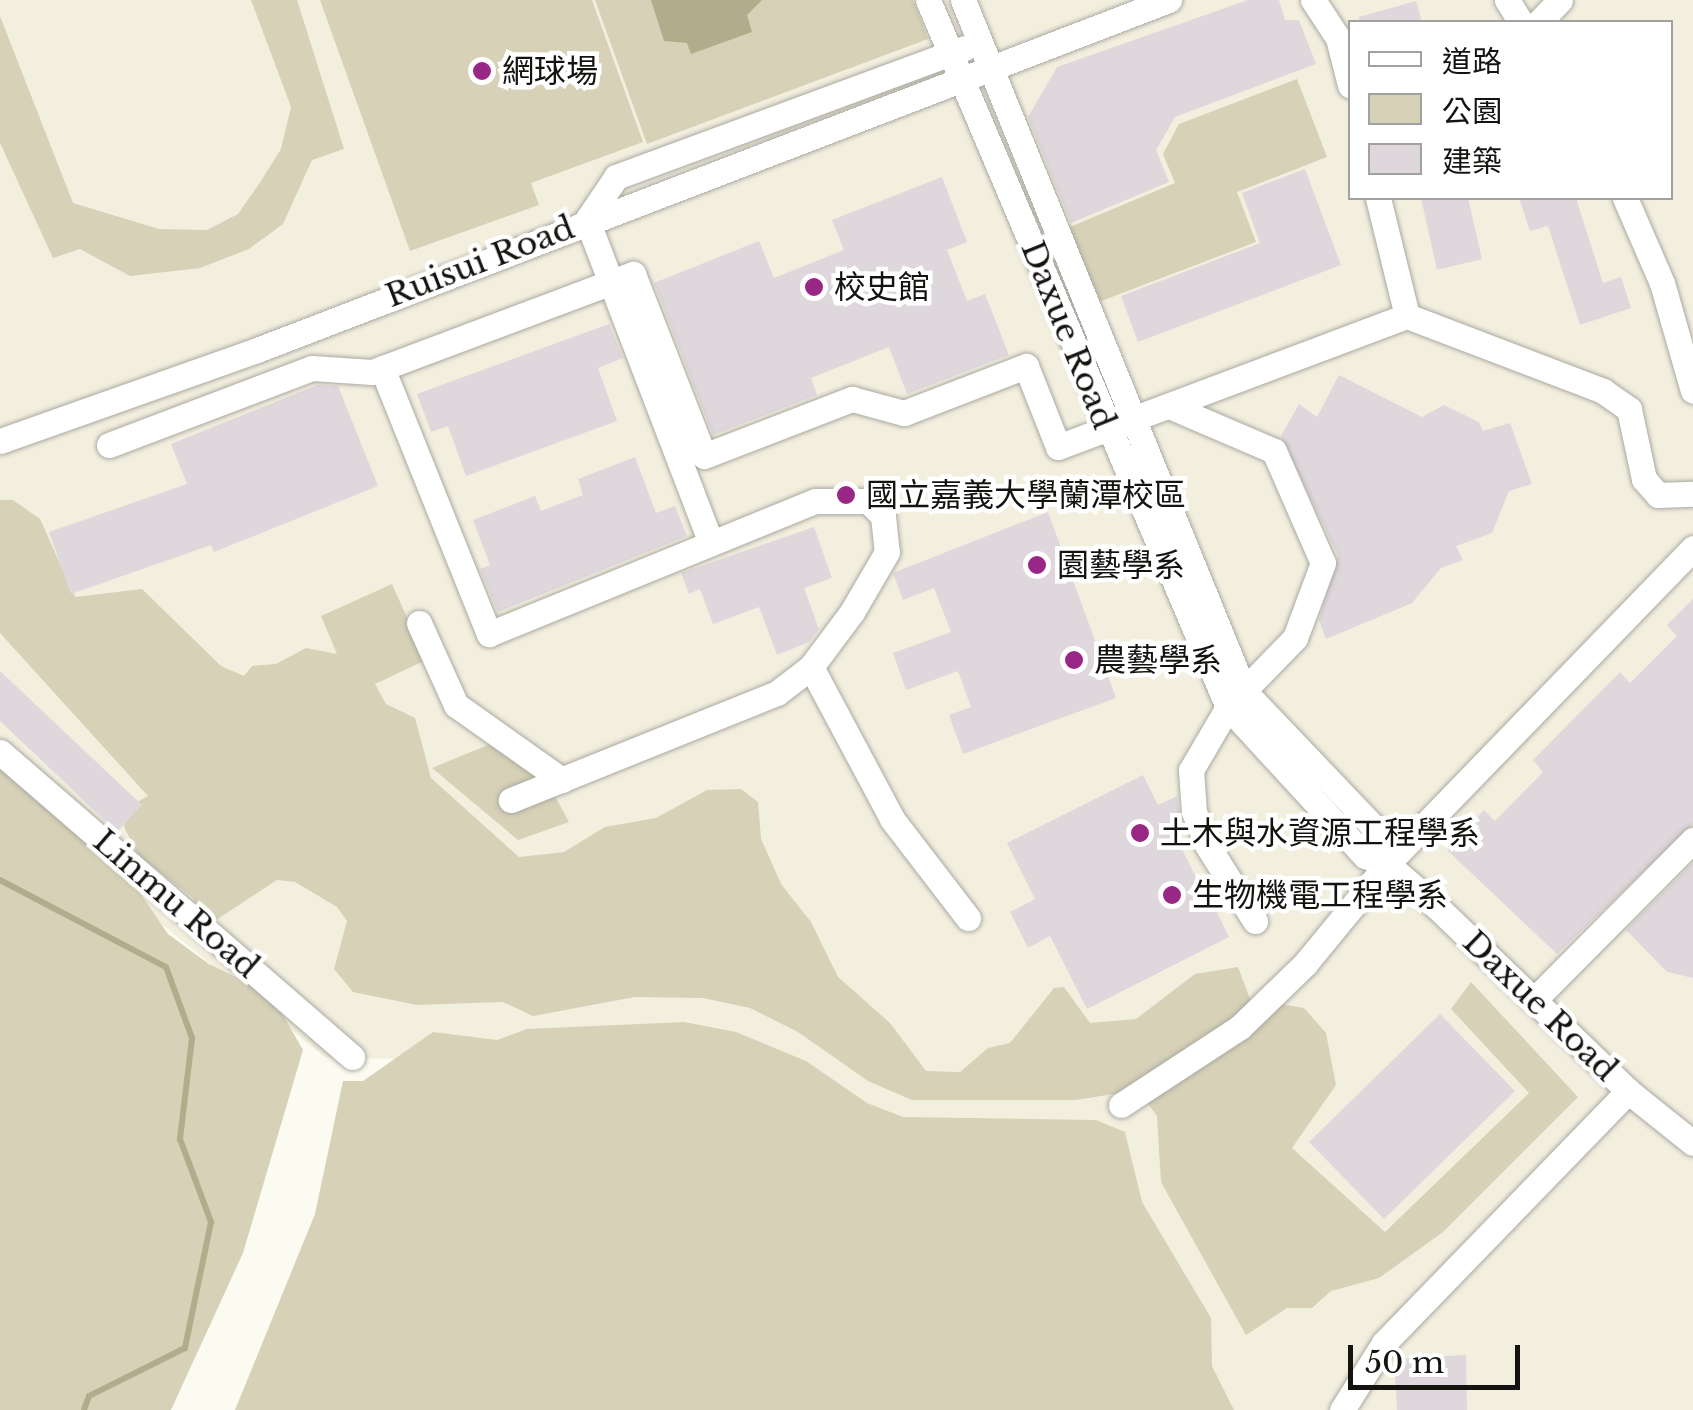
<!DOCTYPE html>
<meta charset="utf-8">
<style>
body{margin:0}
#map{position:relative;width:1693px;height:1410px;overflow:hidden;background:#fcfbf2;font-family:"Libre Baskerville","Noto Sans TC",serif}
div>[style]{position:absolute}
.built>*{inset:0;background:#f2efdf}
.green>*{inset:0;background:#d6d1b7}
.water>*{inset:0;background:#b3ac8c}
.stream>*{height:6px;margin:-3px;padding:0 3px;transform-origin:3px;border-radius:3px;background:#b3ac8c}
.building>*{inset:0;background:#ded7dc}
.roads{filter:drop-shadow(0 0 2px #aba9a1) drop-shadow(0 0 2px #aba9a1)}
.minor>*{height:25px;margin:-12.5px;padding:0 12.5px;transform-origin:12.5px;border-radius:12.5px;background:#fff}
.dots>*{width:28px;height:28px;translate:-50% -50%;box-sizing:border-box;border:5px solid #fff;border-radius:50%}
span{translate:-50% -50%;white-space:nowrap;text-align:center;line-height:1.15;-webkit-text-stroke:9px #fff;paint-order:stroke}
.poi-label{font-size:32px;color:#141310}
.left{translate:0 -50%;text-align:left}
.street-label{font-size:32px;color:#141310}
.legend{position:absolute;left:1348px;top:20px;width:325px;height:180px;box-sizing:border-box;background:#fff;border:2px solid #a1a19f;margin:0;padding:12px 18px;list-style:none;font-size:30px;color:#141310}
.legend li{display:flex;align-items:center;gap:20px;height:50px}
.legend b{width:50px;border:2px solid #a1a19f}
.scale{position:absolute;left:1348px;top:1345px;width:172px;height:45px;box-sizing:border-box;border:5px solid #141310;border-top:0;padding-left:12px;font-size:30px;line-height:35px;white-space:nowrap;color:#141310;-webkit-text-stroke:8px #fff;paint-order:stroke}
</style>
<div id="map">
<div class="built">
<i style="clip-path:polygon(evenodd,0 0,1693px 0,1693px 1410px,1207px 1410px,654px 1061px,326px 1058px,0 792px,0 0,1350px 22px,1670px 22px,1670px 198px,1350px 198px,1350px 22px)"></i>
</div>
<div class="green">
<i style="clip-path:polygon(251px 0,297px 0,344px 149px,312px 160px,283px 224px,249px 249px,200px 268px,130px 276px,80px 249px,53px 258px,0 143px,0 16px,73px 203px,159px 229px,207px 230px,238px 214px,259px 184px,281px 149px,291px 107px)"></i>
<i style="clip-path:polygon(320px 0,592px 0,643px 142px,531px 183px,539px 205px,410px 251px)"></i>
<i style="clip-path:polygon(595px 0,913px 0,928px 39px,647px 144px)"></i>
<i style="clip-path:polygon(1297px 79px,1327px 157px,1237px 192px,1256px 242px,1083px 308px,1053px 234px,1175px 183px,1163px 154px,1179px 124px)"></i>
<i style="clip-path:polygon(0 500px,13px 500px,40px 519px,75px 597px,142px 589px,221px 666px,244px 676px,252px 666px,276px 664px,306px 648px,337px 654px,321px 616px,392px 584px,426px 660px,375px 684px,386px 704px,415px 718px,431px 778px,519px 857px,564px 852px,605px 827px,656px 818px,707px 790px,741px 789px,758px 802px,761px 839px,781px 884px,811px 922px,838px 977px,890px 1023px,926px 1071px,960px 1072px,988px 1048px,1010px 1043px,1054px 988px,1064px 987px,1090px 1023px,1136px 1019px,1195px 974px,1238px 967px,1250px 999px,1304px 1008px,1326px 1033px,1336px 1085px,1292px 1148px,1385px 1232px,1529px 1093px,1451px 1009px,1471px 982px,1578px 1097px,1443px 1232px,1379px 1278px,1331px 1291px,1312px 1308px,1287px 1308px,1246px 1335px,1161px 1182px,1157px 1116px,1138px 1090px,1076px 1100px,912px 1100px,868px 1081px,798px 1032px,750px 1008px,703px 998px,635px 997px,533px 1016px,503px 1002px,417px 1005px,353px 992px,334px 969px,347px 921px,337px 907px,295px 882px,277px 880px,210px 924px,192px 897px,139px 856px,125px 829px,121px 811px,148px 796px,0 633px)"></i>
<i style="clip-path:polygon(495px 742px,544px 776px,569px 822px,518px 840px,432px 768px)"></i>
<i style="clip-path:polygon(0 769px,132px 881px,168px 934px,209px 964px,271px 994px,303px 1050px,243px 1253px,171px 1410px,0 1410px)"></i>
<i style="clip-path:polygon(684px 1022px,736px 1032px,806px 1061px,867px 1103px,903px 1117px,1096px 1120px,1125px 1132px,1142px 1202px,1211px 1318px,1212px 1366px,1234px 1410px,235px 1410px,315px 1214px,343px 1081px,363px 1081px,433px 1032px,497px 1040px,527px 1029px)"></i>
</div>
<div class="water">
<i style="clip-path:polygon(651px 0,762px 0,747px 15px,752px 32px,691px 54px,687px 43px,664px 41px)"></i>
</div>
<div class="stream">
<i style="left:0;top:880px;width:187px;rotate:27.7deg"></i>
<i style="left:166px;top:967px;width:76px;rotate:69.9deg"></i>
<i style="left:192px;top:1038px;width:102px;rotate:96.8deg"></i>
<i style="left:180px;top:1139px;width:89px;rotate:69.5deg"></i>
<i style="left:211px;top:1222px;width:129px;rotate:101.7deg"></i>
<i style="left:185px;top:1348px;width:107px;rotate:153.4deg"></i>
<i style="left:89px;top:1396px;width:15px;rotate:110deg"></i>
</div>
<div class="building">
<i style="clip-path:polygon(1248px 0,1279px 0,1285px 20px,1299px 20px,1316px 64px,1175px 117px,1156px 150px,1169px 182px,1071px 223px,1028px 117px,1057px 67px)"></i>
<i style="clip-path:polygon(1416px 1px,1422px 22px,1359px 22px,1359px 17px)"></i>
<i style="clip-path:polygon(1305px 169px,1341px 265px,1138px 342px,1121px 296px,1260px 243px,1242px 193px)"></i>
<i style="clip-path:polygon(942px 177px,967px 242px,947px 250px,967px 301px,985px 294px,1009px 355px,907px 394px,889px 347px,811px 378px,817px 395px,713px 435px,654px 283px,759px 241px,774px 278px,844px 250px,832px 220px)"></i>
<i style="clip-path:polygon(1421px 198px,1468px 198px,1482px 259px,1437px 270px)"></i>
<i style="clip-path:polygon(1519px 198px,1576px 198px,1603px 283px,1621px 277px,1631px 308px,1580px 325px,1548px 226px,1530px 231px)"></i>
<i style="clip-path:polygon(609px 324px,623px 358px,598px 368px,617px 421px,466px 476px,448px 426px,431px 432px,417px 394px)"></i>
<i style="clip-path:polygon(1339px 375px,1422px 417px,1444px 405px,1479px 422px,1483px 431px,1510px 423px,1532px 484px,1509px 491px,1492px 533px,1456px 546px,1463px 560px,1441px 568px,1412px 603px,1326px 639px,1319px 620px,1338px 556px,1281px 436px,1299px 404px,1317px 417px)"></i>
<i style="clip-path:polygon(317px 385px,338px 386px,378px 486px,214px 552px,211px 545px,71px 594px,49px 532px,187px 484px,171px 444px)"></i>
<i style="clip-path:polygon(635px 457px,656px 513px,675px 506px,687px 536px,498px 612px,480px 569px,490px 565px,473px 520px,535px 496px,541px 511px,583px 495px,578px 479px)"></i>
<i style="clip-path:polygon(1048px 512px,1116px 698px,963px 754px,949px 715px,971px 707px,958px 671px,906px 690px,893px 653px,951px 632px,934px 588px,903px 600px,893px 573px)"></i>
<i style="clip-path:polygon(814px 527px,832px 578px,804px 588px,819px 629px,809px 642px,777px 655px,759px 607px,713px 624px,700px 589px,689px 594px,681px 573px)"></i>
<i style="clip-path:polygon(1693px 599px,1693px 824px,1557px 954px,1447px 850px,1484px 810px,1495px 821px,1543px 772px,1533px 760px,1620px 672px,1630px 683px,1677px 636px,1667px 625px)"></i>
<i style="clip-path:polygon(0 671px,142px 805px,117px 832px,0 721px)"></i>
<i style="clip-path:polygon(1143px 775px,1158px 805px,1177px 796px,1181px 822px,1171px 827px,1197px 879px,1206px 874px,1220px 895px,1211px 900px,1229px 937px,1087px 1009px,1050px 936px,1028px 948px,1010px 912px,1035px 899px,1007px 843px)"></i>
<i style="clip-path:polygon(1693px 863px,1693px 978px,1667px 972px,1626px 930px)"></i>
<i style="clip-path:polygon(1440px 1014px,1515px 1091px,1384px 1219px,1309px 1142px)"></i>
<i style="clip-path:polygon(1466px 1355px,1467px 1410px,1397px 1410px,1394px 1359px)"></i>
</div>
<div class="roads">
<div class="minor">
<i style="left:928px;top:0;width:768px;rotate:67.01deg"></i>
<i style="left:1228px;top:707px;width:202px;rotate:47.4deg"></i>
<i style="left:1365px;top:856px;width:23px;rotate:20deg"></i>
<i style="left:1387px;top:864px;width:66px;rotate:40.7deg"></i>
<i style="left:1437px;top:907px;width:265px;rotate:43.9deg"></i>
<i style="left:1628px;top:1091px;width:83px;rotate:38.7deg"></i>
<i style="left:963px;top:0;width:746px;rotate:67.87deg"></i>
<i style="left:1244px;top:691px;width:199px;rotate:46.4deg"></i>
<i style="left:1381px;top:835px;width:30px;rotate:78deg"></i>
<i style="left:1313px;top:0;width:45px;rotate:56.7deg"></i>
<i style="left:1338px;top:38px;width:49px;rotate:75.7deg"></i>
<i style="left:1507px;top:0;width:26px;rotate:58deg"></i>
<i style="left:1539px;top:22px;width:30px;rotate:-46deg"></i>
<i style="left:1625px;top:198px;width:93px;rotate:66.5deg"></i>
<i style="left:1662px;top:283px;width:112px;rotate:74deg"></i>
<i style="left:1407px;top:316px;width:210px;rotate:20.9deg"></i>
<i style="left:1603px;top:391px;width:32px;rotate:35deg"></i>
<i style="left:1629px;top:409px;width:72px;rotate:77.9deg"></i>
<i style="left:1644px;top:479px;width:21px;rotate:49deg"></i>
<i style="left:1658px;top:495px;width:35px;rotate:-2deg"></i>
<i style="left:382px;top:368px;width:287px;rotate:68.1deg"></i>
<i style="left:489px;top:634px;width:352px;rotate:-22.2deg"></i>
<i style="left:815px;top:501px;width:53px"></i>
<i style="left:868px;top:501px;width:21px;rotate:45deg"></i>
<i style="left:883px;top:516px;width:36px;rotate:84deg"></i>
<i style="left:887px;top:552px;width:69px;rotate:120.3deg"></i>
<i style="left:852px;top:612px;width:69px;rotate:126.7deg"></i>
<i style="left:811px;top:667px;width:43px;rotate:142.6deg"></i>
<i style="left:777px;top:693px;width:287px;rotate:158.1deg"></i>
<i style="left:1169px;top:406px;width:114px;rotate:23.2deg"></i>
<i style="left:1274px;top:451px;width:122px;rotate:66.4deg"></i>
<i style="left:1323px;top:563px;width:80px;rotate:110.5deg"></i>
<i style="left:1295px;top:638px;width:96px;rotate:134.2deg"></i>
<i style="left:1228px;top:707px;width:73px;rotate:120.4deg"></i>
<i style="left:1191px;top:770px;width:42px;rotate:85.9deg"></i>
<i style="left:1194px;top:812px;width:35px;rotate:68deg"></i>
<i style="left:1207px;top:845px;width:90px;rotate:57.7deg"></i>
<i style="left:0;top:441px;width:273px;rotate:-19.5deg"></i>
<i style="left:257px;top:350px;width:977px;rotate:-21deg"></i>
<i style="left:109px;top:445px;width:217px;rotate:-20.8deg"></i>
<i style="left:312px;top:368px;width:60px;rotate:3.8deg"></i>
<i style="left:372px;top:372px;width:279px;rotate:-20.6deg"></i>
<i style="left:633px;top:274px;width:195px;rotate:68.7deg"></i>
<i style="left:704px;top:456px;width:159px;rotate:-21.1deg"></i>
<i style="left:852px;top:399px;width:54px;rotate:15.1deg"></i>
<i style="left:904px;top:413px;width:131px;rotate:-21.1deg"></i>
<i style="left:1026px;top:366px;width:87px;rotate:68.4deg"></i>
<i style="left:1058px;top:447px;width:373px;rotate:-20.6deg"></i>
<i style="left:1407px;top:316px;width:122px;rotate:-103.8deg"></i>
<i style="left:711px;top:543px;width:346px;rotate:-111deg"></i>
<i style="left:587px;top:220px;width:52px;rotate:-56deg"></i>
<i style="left:616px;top:177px;width:372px;rotate:-20.3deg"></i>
<i style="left:419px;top:623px;width:90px;rotate:65.7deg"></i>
<i style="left:456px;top:705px;width:130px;rotate:35.3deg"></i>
<i style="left:811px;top:667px;width:172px;rotate:61.9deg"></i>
<i style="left:892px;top:819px;width:125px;rotate:52.5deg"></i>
<i style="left:0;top:752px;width:466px;rotate:40.9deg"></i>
<i style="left:1534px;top:1000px;width:226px;rotate:-45.2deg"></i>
<i style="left:1121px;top:1105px;width:142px;rotate:-33.2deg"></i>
<i style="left:1240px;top:1027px;width:91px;rotate:-44.1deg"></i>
<i style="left:1305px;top:964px;width:129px;rotate:-50.6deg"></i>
<i style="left:1387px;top:864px;width:440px;rotate:-45.9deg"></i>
<i style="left:1342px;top:1410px;width:79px;rotate:-57.9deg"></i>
<i style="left:1384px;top:1343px;width:351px;rotate:-45.9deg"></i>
</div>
</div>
<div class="dots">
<i style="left:482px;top:71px;background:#982785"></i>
<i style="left:814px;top:287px;background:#982785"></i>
<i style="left:846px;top:495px;background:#982785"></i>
<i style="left:1037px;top:565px;background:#982785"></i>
<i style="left:1074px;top:660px;background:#982785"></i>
<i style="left:1140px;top:833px;background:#982785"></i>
<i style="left:1172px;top:895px;background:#982785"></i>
</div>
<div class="poi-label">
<span class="left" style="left:502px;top:71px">網球場</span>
<span class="left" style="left:834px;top:287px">校史館</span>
<span class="left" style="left:866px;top:495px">國立嘉義大學蘭潭校區</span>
<span class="left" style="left:1057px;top:565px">園藝學系</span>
<span class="left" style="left:1094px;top:660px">農藝學系</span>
<span class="left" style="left:1160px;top:833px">土木與水資源工程學系</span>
<span class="left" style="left:1192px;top:895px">生物機電工程學系</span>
</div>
<div class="street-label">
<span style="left:480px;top:262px;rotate:-21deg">Ruisui Road</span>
<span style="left:1068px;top:335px;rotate:68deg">Daxue Road</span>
<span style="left:176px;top:904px;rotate:41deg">Linmu Road</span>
<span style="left:1540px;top:1006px;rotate:44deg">Daxue Road</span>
</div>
<ul class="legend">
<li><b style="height:12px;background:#fff"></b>道路</li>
<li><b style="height:28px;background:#d6d1b7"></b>公園</li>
<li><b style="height:28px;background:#ded7dc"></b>建築</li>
</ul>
<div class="scale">50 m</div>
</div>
